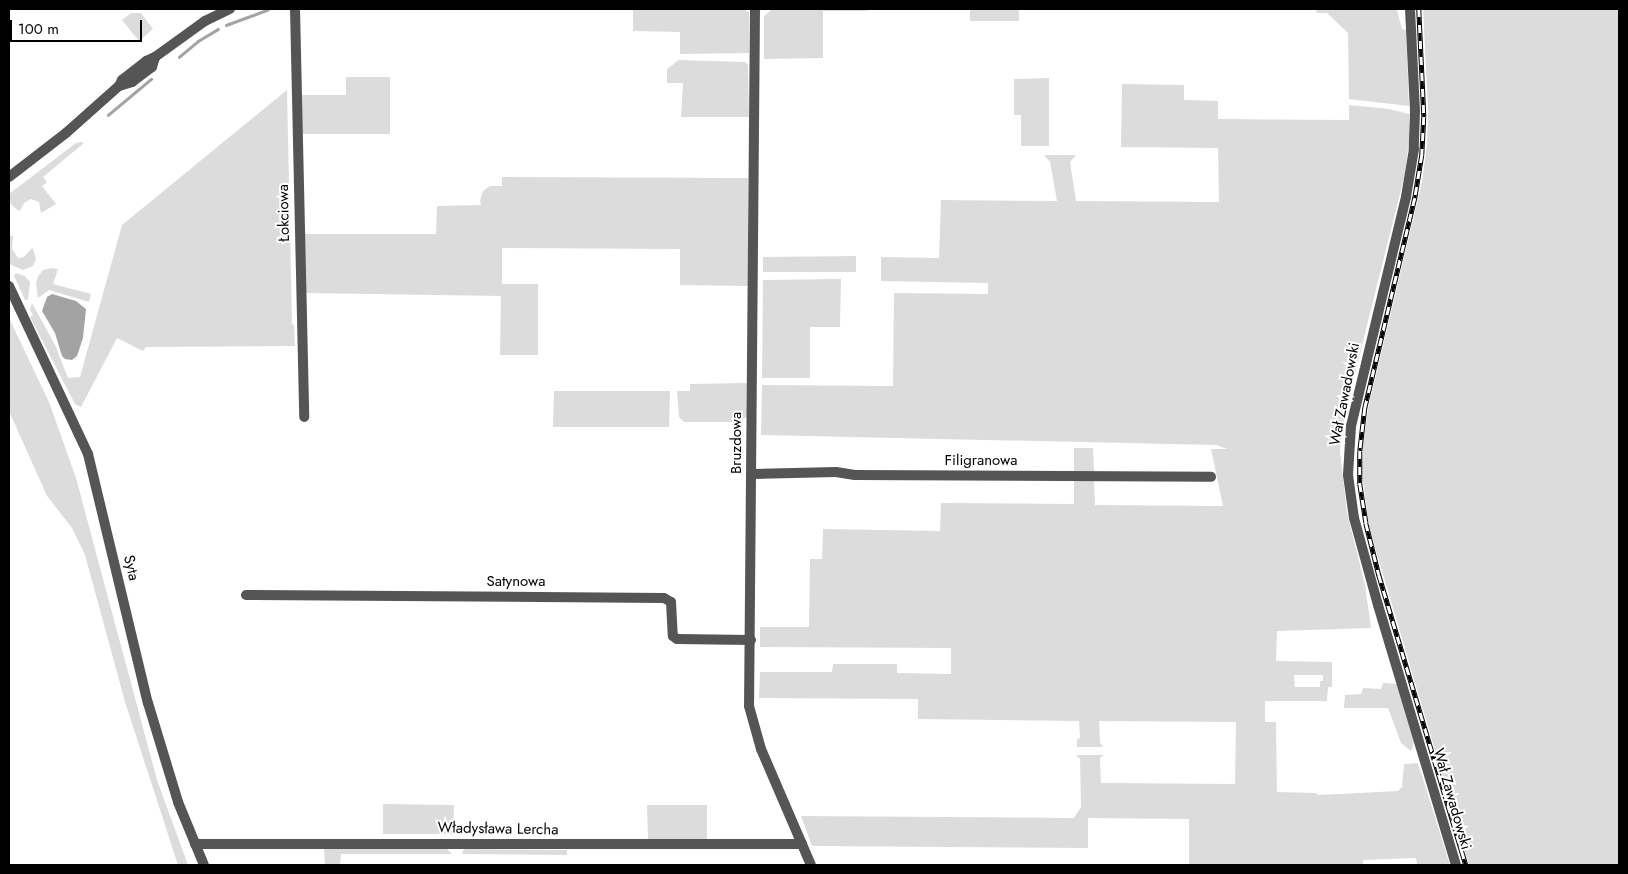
<!DOCTYPE html>
<meta charset="utf-8">
<style>
body{margin:0}
#map{position:relative;width:1628px;height:874px;overflow:hidden;background:#fff;font-family:Jost,sans-serif}
div>[style]{position:absolute}
.green>*{inset:0;background:#dcdcdc}
.water>*{inset:0;background:#a3a3a3}
.stream>*{height:2.5px;margin:-1.25px;padding:0 1.25px;transform-origin:1.25px;border-radius:1.25px;background:#a3a3a3}
.minor>*{height:10px;margin:-5px;padding:0 5px;transform-origin:5px;border-radius:5px;background:#555}
.rail>*{height:4.5px;margin-top:-2.25px;transform-origin:0;background:repeating-linear-gradient(90deg,#fff 0 8px,#000 0 16px);box-sizing:border-box;border-block:1px solid #000}
span{translate:-50% -50%;white-space:nowrap;text-align:center;line-height:1.15;-webkit-text-stroke:4px #fff;paint-order:stroke}
.street-label{font-size:15px;color:#000}
.frame{position:absolute;inset:0;border:10px solid #000;pointer-events:none}
.scale{position:absolute;left:10px;top:20px;width:132px;height:22px;box-sizing:border-box;border:2px solid #000;border-top:0;padding-left:6px;font-size:15px;line-height:18px;white-space:nowrap;color:#000;-webkit-text-stroke:4px #fff;paint-order:stroke}
</style>
<div id="map">
<div class="green">
<i style="clip-path:polygon(633px 9px,742px 9px,749px 12px,749px 53px,680px 54px,680px 32px,633px 31px)"></i>
<i style="clip-path:polygon(778px 9px,868px 9px,868px 11px,823px 11px,823px 58px,764px 59px,764px 16px,771px 10px)"></i>
<i style="clip-path:polygon(970px 9px,1019px 9px,1019px 21px,970px 21px)"></i>
<i style="clip-path:polygon(1316px 9px,1397px 10px,1402px 29px,1406px 30px,1409px 106px,1349px 99px,1348px 33px,1327px 13px,1317px 13px)"></i>
<i style="clip-path:polygon(1423px 9px,1619px 9px,1619px 865px,1469px 865px,1369px 527px,1362px 473px,1363px 445px,1368px 409px,1422px 182px,1427px 144px,1428px 107px)"></i>
<i style="clip-path:polygon(131px 13px,141px 13px,153px 29px,139px 41px,122px 20px)"></i>
<i style="clip-path:polygon(679px 60px,745px 62px,748px 65px,749px 117px,681px 117px,683px 83px,667px 83px,667px 69px)"></i>
<i style="clip-path:polygon(346px 77px,390px 77px,390px 134px,301px 134px,301px 95px,346px 95px)"></i>
<i style="clip-path:polygon(1049px 78px,1049px 146px,1021px 146px,1021px 115px,1014px 115px,1014px 79px)"></i>
<i style="clip-path:polygon(evenodd,1122px 84px,1184px 85px,1184px 100px,1218px 101px,1218px 119px,1349px 120px,1349px 105px,1389px 109px,1409px 114px,1409px 140px,1405px 174px,1365px 333px,1342px 430px,1340px 451px,1347px 513px,1365px 585px,1371px 628px,1277px 631px,1276px 661px,1332px 662px,1332px 687px,1328px 687px,1327px 701px,1265px 701px,1265px 722px,1276px 722px,1277px 792px,1316px 793px,1318px 795px,1398px 791px,1402px 787px,1404px 764px,1418px 763px,1450px 865px,1417px 865px,1416px 858px,1363px 860px,1363px 865px,1189px 865px,1189px 819px,1088px 818px,1088px 848px,812px 846px,801px 816px,1074px 818px,1081px 807px,1080px 759px,1076px 755px,1104px 755px,1100px 758px,1101px 783px,1235px 784px,1236px 722px,1099px 721px,1100px 743px,1103px 747px,1077px 747px,1077px 739px,1080px 738px,1079px 721px,918px 719px,918px 699px,759px 698px,760px 672px,832px 672px,833px 664px,897px 664px,897px 673px,951px 674px,951px 648px,760px 647px,760px 627px,809px 627px,810px 559px,822px 559px,823px 529px,940px 531px,941px 503px,1074px 504px,1074px 480px,1094px 480px,1095px 505px,1223px 506px,1211px 449px,1227px 449px,1216px 445px,761px 435px,762px 385px,893px 386px,894px 293px,988px 294px,988px 283px,881px 281px,881px 257px,939px 258px,941px 200px,1057px 201px,1050px 162px,1044px 155px,1076px 155px,1070px 162px,1076px 201px,1219px 202px,1218px 148px,1121px 147px,1122px 84px,1294px 675px,1323px 675px,1323px 681px,1320px 681px,1320px 687px,1295px 687px,1294px 675px)"></i>
<i style="clip-path:polygon(287px 90px,292px 324px,294px 325px,295px 346px,146px 347px,143px 351px,117px 338px,81px 407px,75px 404px,30px 317px,33px 315px,30px 310px,32px 303px,55px 345px,68px 378px,80px 377px,122px 225px)"></i>
<i style="clip-path:polygon(81px 142px,84px 143px,43px 177px,47px 182px,42px 186px,56px 204px,41px 213px,39px 202px,31px 199px,24px 203px,20px 211px,16px 209px,9px 202px,9px 194px,76px 143px)"></i>
<i style="clip-path:polygon(502px 177px,748px 178px,748px 286px,680px 285px,680px 249px,502px 248px,502px 284px,538px 284px,538px 355px,500px 355px,501px 296px,306px 293px,303px 234px,436px 234px,437px 206px,481px 205px,480px 200px,483px 191px,490px 186px,502px 186px)"></i>
<i style="clip-path:polygon(9px 236px,13px 236px,12px 249px,18px 258px,24px 257px,32px 248px,33px 249px,36px 259px,33px 266px,23px 270px,9px 264px)"></i>
<i style="clip-path:polygon(856px 256px,856px 272px,763px 272px,763px 257px)"></i>
<i style="clip-path:polygon(52px 268px,58px 269px,53px 284px,91px 294px,89px 302px,49px 290px,38px 298px,36px 283px,38px 276px,43px 270px)"></i>
<i style="clip-path:polygon(16px 273px,25px 276px,30px 282px,28px 300px,25px 300px,14px 276px)"></i>
<i style="clip-path:polygon(841px 279px,840px 327px,810px 327px,810px 378px,762px 378px,763px 280px)"></i>
<i style="clip-path:polygon(9px 318px,49px 402px,76px 478px,157px 780px,188px 865px,178px 865px,125px 702px,85px 555px,72px 528px,47px 496px,9px 411px)"></i>
<i style="clip-path:polygon(747px 383px,749px 416px,736px 422px,684px 422px,679px 417px,677px 391px,690px 391px,690px 384px)"></i>
<i style="clip-path:polygon(554px 391px,670px 391px,669px 427px,553px 427px)"></i>
<i style="clip-path:polygon(1074px 448px,1093px 448px,1094px 473px,1074px 473px)"></i>
<i style="clip-path:polygon(1383px 683px,1397px 684px,1414px 742px,1411px 751px,1401px 743px,1388px 708px,1344px 708px,1345px 695px,1361px 694px,1363px 688px,1381px 689px)"></i>
<i style="clip-path:polygon(383px 804px,454px 805px,453px 834px,383px 834px)"></i>
<i style="clip-path:polygon(647px 805px,707px 805px,707px 840px,648px 839px)"></i>
<i style="clip-path:polygon(324px 848px,447px 849px,452px 854px,341px 854px,340px 865px,325px 865px)"></i>
<i style="clip-path:polygon(464px 849px,567px 850px,567px 855px,462px 854px)"></i>
</div>
<div class="water">
<i style="clip-path:polygon(52px 294px,76px 301px,86px 309px,83px 338px,77px 356px,72px 360px,65px 359px,62px 356px,55px 333px,42px 311px,47px 297px)"></i>
</div>
<div class="stream">
<i style="left:226px;top:25px;width:44px;rotate:-20.1deg"></i>
<i style="left:179px;top:57px;width:25px;rotate:-40deg"></i>
<i style="left:198px;top:41px;width:23px;rotate:-31deg"></i>
<i style="left:108px;top:115px;width:56px;rotate:-39.9deg"></i>
</div>
<div class="minor">
<i style="left:295px;top:9px;width:408px;rotate:88.7deg"></i>
<i style="left:755px;top:9px;width:697px;rotate:90.49deg"></i>
<i style="left:749px;top:706px;width:45px;rotate:74.4deg"></i>
<i style="left:761px;top:749px;width:126px;rotate:66.7deg"></i>
<i style="left:1410px;top:9px;width:102px;rotate:87.2deg"></i>
<i style="left:1415px;top:111px;width:38px;rotate:92deg"></i>
<i style="left:1414px;top:149px;width:49px;rotate:99.5deg"></i>
<i style="left:1406px;top:197px;width:236px;rotate:103.5deg"></i>
<i style="left:1351px;top:426px;width:49px;rotate:93.5deg"></i>
<i style="left:1348px;top:475px;width:43px;rotate:82.1deg"></i>
<i style="left:1354px;top:518px;width:90px;rotate:74.6deg"></i>
<i style="left:1378px;top:605px;width:271px;rotate:73.3deg"></i>
<i style="left:119px;top:86px;width:14px;rotate:-17deg"></i>
<i style="left:132px;top:82px;width:25px;rotate:-37deg"></i>
<i style="left:152px;top:67px;width:10px;rotate:-73deg"></i>
<i style="left:9px;top:177px;width:72px;rotate:-37.7deg"></i>
<i style="left:66px;top:133px;width:71px;rotate:-41.6deg"></i>
<i style="left:119px;top:86px;width:7px;rotate:-63deg"></i>
<i style="left:122px;top:80px;width:31px;rotate:-38deg"></i>
<i style="left:146px;top:61px;width:10px;rotate:-24deg"></i>
<i style="left:155px;top:57px;width:62px;rotate:-35.8deg"></i>
<i style="left:205px;top:21px;width:28px;rotate:-26deg"></i>
<i style="left:9px;top:286px;width:186px;rotate:64.8deg"></i>
<i style="left:88px;top:454px;width:256px;rotate:76.5deg"></i>
<i style="left:148px;top:703px;width:103px;rotate:73.1deg"></i>
<i style="left:178px;top:802px;width:68px;rotate:67.6deg"></i>
<i style="left:752px;top:474px;width:84px;rotate:-1.4deg"></i>
<i style="left:836px;top:472px;width:19px;rotate:9deg"></i>
<i style="left:855px;top:475px;width:356px;rotate:0.3deg"></i>
<i style="left:246px;top:595px;width:418px;rotate:0.4deg"></i>
<i style="left:664px;top:598px;width:8px;rotate:30deg"></i>
<i style="left:671px;top:602px;width:34px;rotate:87deg"></i>
<i style="left:673px;top:636px;width:5px;rotate:37deg"></i>
<i style="left:677px;top:639px;width:74px;rotate:0.8deg"></i>
<i style="left:195px;top:844px;width:607px"></i>
</div>
<div class="rail">
<i style="left:1419px;top:9px;width:108px;rotate:87.3deg"></i>
<i style="left:1424px;top:117px;width:38px;rotate:93deg"></i>
<i style="left:1422px;top:155px;width:44px;rotate:99.2deg"></i>
<i style="left:1415px;top:198px;width:216px;rotate:103.4deg"></i>
<i style="left:1365px;top:408px;width:43px;rotate:96.6deg"></i>
<i style="left:1360px;top:451px;width:33px;rotate:90deg"></i>
<i style="left:1360px;top:484px;width:39px;rotate:81deg"></i>
<i style="left:1366px;top:523px;width:54px;rotate:76deg"></i>
<i style="left:1379px;top:575px;width:303px;rotate:73.3deg"></i>
</div>
<div class="street-label">
<span style="left:284px;top:213px;rotate:-91deg">Łokciowa</span>
<span style="left:1345px;top:394px;rotate:-79deg">Wał Zawadowski</span>
<span style="left:737px;top:443px;rotate:-90deg">Bruzdowa</span>
<span style="left:981px;top:461px">Filigranowa</span>
<span style="left:131px;top:568px;rotate:76deg">Syta</span>
<span style="left:516px;top:582px">Satynowa</span>
<span style="left:1452px;top:799px;rotate:74deg">Wał Zawadowski</span>
<span style="left:498px;top:829px;rotate:1deg">Władysława Lercha</span>
</div>
<div class="frame"></div>
<div class="scale">100 m</div>
</div>
